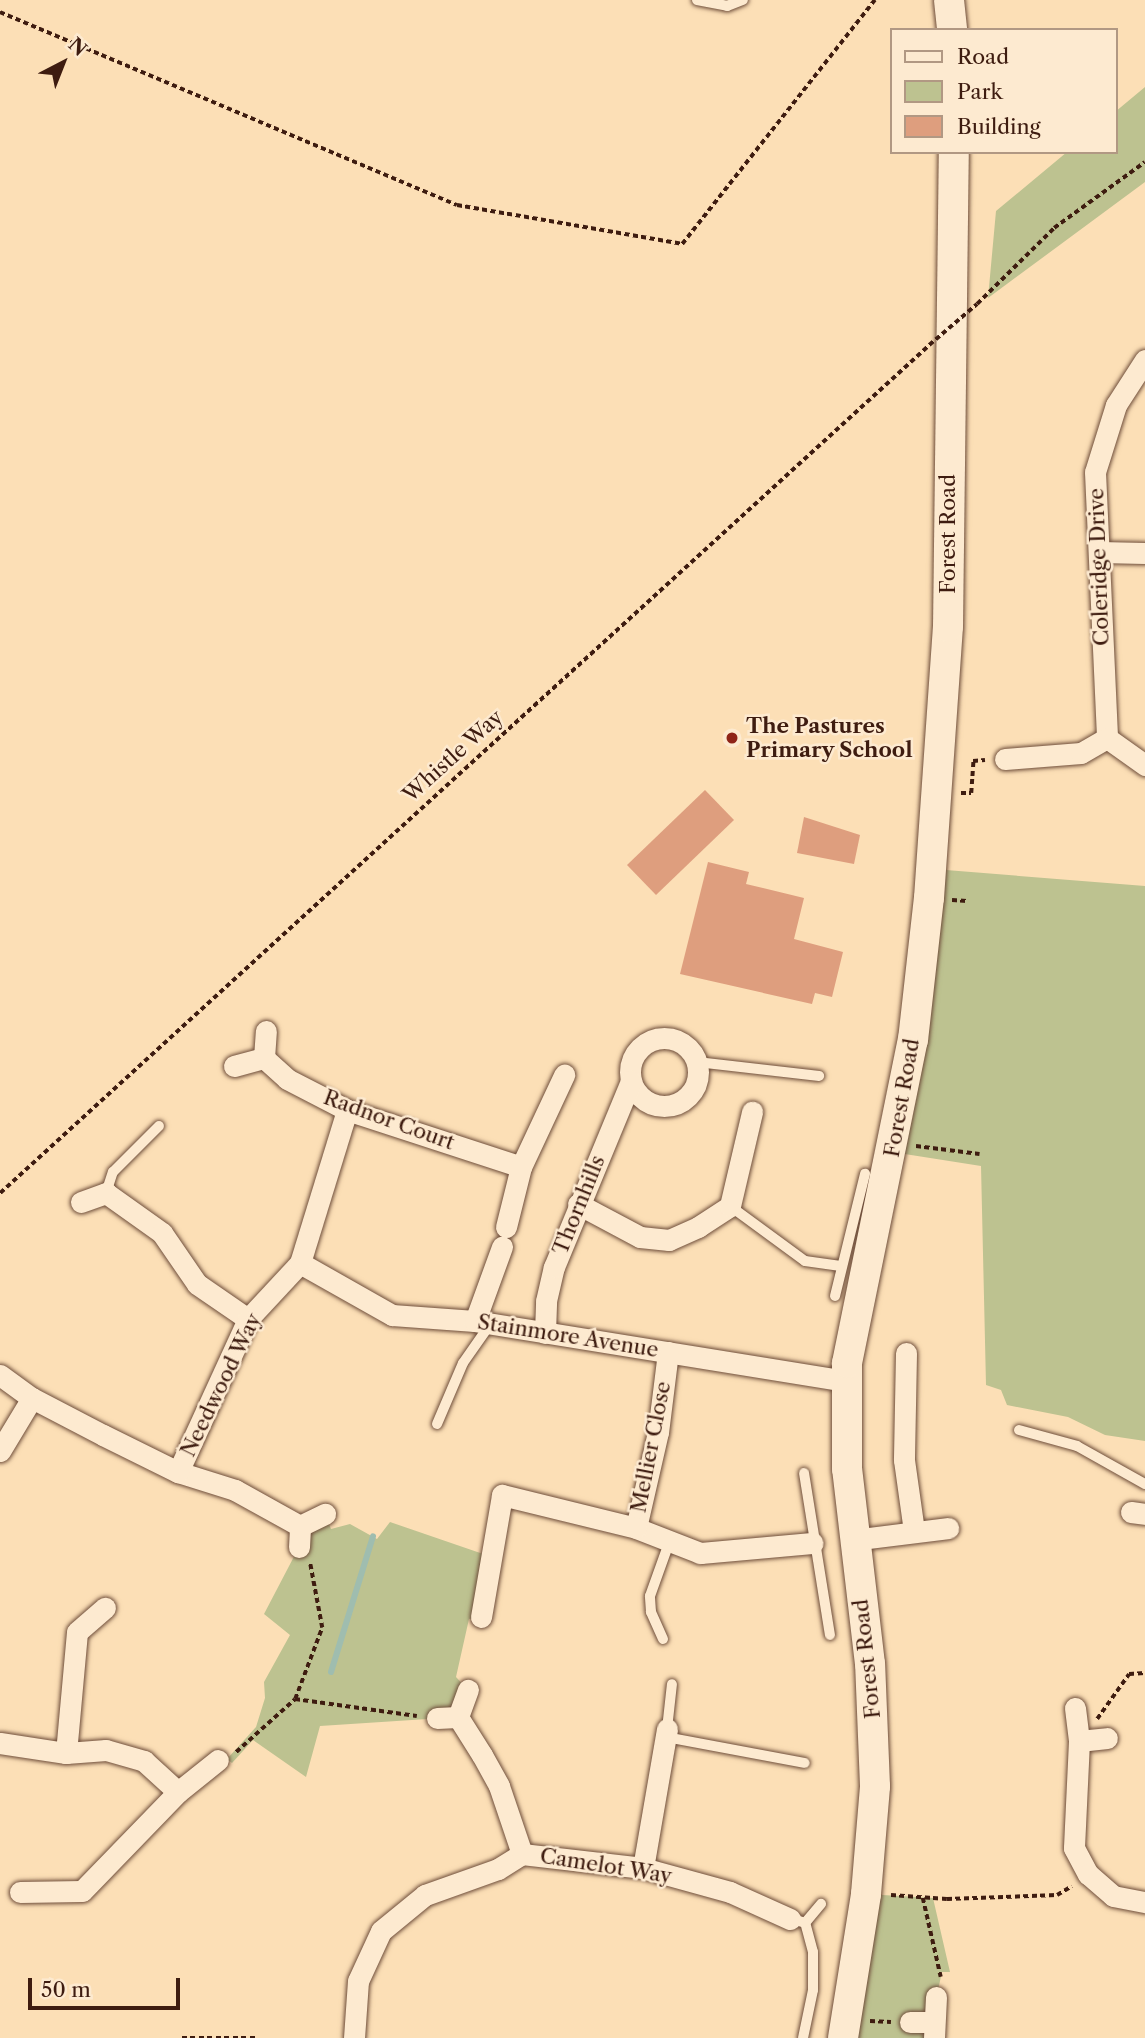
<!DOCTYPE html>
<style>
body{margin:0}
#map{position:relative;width:1145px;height:2038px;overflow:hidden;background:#fcdfb6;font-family:"Libre Caslon Text",serif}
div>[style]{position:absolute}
.green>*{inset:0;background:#bdc290}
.stream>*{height:6px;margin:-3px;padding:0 3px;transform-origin:3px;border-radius:3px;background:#9fbdaf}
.building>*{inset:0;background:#de9e7e}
.path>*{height:3.5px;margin-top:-1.75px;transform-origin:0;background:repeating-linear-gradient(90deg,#3e1c10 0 5px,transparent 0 8.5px)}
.roads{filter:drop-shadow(0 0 2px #6e4d3a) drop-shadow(0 0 2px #6e4d3a)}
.lane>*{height:10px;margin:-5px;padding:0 5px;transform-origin:5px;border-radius:5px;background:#fdead0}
.street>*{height:21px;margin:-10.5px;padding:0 10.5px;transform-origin:10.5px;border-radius:10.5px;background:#fdead0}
.street>.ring{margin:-10.5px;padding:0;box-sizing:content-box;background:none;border:21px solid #fdead0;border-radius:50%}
.secondary>*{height:30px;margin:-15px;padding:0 15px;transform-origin:15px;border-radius:15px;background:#fdead0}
.path-bridge>*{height:3.5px;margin-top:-1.75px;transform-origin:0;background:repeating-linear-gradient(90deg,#3e1c10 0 5px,transparent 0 8.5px)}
.dots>*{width:19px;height:19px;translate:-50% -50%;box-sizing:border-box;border:4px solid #fdead0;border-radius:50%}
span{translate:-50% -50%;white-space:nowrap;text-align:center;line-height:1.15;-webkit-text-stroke:5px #fdead0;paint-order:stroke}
.street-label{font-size:21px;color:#3e1c10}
.poi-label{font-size:21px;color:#3e1c10;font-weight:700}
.left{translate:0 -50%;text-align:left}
.legend{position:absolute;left:890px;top:28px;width:228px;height:126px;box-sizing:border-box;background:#fdead0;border:2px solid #b19883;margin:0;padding:9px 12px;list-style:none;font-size:21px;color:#3e1c10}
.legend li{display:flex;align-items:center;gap:14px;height:35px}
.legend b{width:35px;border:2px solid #b19883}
.north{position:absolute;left:28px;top:28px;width:70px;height:70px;-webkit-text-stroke:5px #fdead0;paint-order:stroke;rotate:42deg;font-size:19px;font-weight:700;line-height:28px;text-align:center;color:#3e1c10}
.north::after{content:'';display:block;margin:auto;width:24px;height:32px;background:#3e1c10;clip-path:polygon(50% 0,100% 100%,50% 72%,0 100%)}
.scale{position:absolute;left:28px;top:1978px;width:152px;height:32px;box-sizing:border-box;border:4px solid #3e1c10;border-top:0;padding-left:9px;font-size:21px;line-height:24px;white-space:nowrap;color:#3e1c10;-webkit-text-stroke:5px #fdead0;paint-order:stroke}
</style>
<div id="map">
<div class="green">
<i style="clip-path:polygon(1145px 87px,1145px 182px,988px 298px,996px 211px,1067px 152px,1115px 152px,1115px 112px)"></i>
<i style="clip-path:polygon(946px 870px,1145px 886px,1145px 1441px,1105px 1435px,1068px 1417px,1007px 1405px,1001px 1390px,986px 1385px,981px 1166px,892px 1152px)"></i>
<i style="clip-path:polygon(325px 1514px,331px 1529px,350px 1524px,377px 1539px,390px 1522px,489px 1556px,481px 1617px,469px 1619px,456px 1677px,468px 1690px,458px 1717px,320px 1726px,306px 1777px,253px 1740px,232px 1763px,227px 1759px,256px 1727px,265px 1698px,264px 1682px,290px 1635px,264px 1614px,299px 1547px)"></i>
<i style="clip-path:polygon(866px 1894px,933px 1898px,950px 1972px,942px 1972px,936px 1999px,934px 2038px,844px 2038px)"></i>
</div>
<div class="stream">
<i style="left:331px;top:1672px;width:142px;rotate:-72.8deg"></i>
</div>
<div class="building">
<i style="clip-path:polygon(705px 790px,734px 820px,656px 895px,627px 865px)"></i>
<i style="clip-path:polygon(804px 817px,860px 835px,854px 864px,797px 853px)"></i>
<i style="clip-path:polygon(708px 862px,749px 872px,746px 884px,804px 898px,794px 939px,843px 952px,832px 997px,815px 993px,812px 1004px,680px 974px)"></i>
</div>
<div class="path">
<i style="left:0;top:12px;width:496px;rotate:22.9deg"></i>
<i style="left:457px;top:205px;width:228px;rotate:9.8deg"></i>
<i style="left:682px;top:244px;width:311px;rotate:-51.7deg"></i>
<i style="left:977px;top:304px;width:108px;rotate:-44.6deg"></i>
<i style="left:1054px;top:228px;width:112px;rotate:-36deg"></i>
<i style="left:961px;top:793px;width:10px"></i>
<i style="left:971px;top:793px;width:32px;rotate:-86deg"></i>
<i style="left:973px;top:761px;width:12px;rotate:-5deg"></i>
<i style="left:952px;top:900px;width:15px;rotate:4deg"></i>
<i style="left:916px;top:1146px;width:64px;rotate:7.1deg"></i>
<i style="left:0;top:1193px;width:1255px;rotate:-42.38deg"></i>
<i style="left:295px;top:1699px;width:123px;rotate:7.9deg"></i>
<i style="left:1097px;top:1719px;width:55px;rotate:-54.6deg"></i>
<i style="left:1129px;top:1674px;width:16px;rotate:-4deg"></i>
<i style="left:236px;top:1752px;width:79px;rotate:-41.9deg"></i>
<i style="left:295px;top:1699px;width:76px;rotate:-69.2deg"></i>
<i style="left:322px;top:1628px;width:65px;rotate:-100.6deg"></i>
<i style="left:891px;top:1895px;width:56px;rotate:4.1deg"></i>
<i style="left:947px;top:1899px;width:110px;rotate:-2.1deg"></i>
<i style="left:1057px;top:1895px;width:17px;rotate:-31deg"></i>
<i style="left:923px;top:1898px;width:81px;rotate:77.2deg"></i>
<i style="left:870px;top:2021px;width:21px;rotate:3deg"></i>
<i style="left:182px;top:2038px;width:74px"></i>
</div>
<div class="roads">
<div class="lane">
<i style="left:697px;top:0;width:31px;rotate:11deg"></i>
<i style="left:727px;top:6px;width:17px;rotate:-21deg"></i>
<i style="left:697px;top:1062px;width:123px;rotate:6.5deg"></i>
<i style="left:106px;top:1193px;width:22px;rotate:-72deg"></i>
<i style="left:113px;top:1172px;width:65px;rotate:-45deg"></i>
<i style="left:730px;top:1206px;width:93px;rotate:36.3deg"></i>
<i style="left:805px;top:1261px;width:36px;rotate:8deg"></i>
<i style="left:835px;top:1296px;width:126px;rotate:-76.2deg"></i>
<i style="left:437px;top:1424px;width:66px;rotate:-66.9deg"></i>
<i style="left:463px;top:1363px;width:49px;rotate:-55deg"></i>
<i style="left:1019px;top:1430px;width:60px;rotate:15.4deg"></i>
<i style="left:1077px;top:1446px;width:78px;rotate:29.2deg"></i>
<i style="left:804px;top:1473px;width:164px;rotate:80.9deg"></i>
<i style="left:663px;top:1639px;width:30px;rotate:-114deg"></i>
<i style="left:651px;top:1612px;width:16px;rotate:-94deg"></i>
<i style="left:650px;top:1596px;width:56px;rotate:-70.3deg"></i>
<i style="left:667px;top:1729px;width:45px;rotate:-83.7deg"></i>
<i style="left:666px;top:1737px;width:141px;rotate:10.6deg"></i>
<i style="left:799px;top:1921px;width:6px;rotate:18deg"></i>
<i style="left:805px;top:1923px;width:25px;rotate:-50deg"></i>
<i style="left:803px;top:2038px;width:49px;rotate:-78.2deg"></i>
<i style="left:813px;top:1990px;width:38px;rotate:-90deg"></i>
<i style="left:813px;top:1952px;width:30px;rotate:-105deg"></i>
</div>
<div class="street">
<i style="left:1145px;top:360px;width:54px;rotate:122.8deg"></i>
<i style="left:1116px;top:405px;width:70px;rotate:107.4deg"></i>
<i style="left:1095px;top:472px;width:266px;rotate:87.4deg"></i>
<i style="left:1107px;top:738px;width:47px;rotate:35.4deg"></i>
<i style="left:1099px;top:552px;width:46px;rotate:1.2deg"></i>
<i style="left:1005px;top:759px;width:76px;rotate:-4.5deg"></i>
<i style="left:1081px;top:753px;width:30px;rotate:-30deg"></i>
<i class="ring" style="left:630px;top:1038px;width:47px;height:47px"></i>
<i style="left:264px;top:1058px;width:31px;rotate:42deg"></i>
<i style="left:287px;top:1079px;width:68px;rotate:27.3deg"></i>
<i style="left:347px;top:1110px;width:183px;rotate:18.1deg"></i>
<i style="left:264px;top:1058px;width:27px;rotate:-86deg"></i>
<i style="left:234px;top:1066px;width:31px;rotate:-15deg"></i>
<i style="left:81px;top:1202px;width:27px;rotate:-20deg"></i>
<i style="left:106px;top:1193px;width:69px;rotate:35.5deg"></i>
<i style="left:162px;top:1233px;width:62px;rotate:55.5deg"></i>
<i style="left:197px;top:1284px;width:62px;rotate:34.5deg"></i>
<i style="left:578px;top:1204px;width:70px;rotate:28deg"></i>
<i style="left:640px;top:1237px;width:29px;rotate:6deg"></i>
<i style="left:669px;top:1240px;width:32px;rotate:-24deg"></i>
<i style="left:698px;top:1227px;width:38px;rotate:-33deg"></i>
<i style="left:730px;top:1206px;width:97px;rotate:-76.8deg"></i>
<i style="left:506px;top:1227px;width:62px;rotate:-76deg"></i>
<i style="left:521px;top:1167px;width:102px;rotate:-64.9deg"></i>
<i style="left:300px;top:1263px;width:106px;rotate:29.5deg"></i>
<i style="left:392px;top:1315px;width:83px;rotate:4.1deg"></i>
<i style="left:475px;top:1321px;width:377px;rotate:9.2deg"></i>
<i style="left:475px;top:1321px;width:79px;rotate:-70deg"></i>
<i style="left:545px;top:1333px;width:32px;rotate:-88deg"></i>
<i style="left:546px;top:1301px;width:35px;rotate:-77deg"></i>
<i style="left:554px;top:1267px;width:201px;rotate:-67.5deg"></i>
<i style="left:668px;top:1352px;width:81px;rotate:97.1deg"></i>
<i style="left:658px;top:1432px;width:98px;rotate:102.9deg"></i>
<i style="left:636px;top:1528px;width:69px;rotate:21.3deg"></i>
<i style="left:700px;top:1553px;width:113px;rotate:-5.1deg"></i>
<i style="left:906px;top:1353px;width:107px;rotate:91.1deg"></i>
<i style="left:904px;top:1460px;width:72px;rotate:82deg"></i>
<i style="left:0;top:1375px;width:39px;rotate:36deg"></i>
<i style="left:32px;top:1398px;width:80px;rotate:27.5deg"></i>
<i style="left:103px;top:1435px;width:84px;rotate:26.3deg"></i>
<i style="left:178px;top:1472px;width:60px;rotate:17.5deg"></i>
<i style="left:235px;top:1490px;width:74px;rotate:29deg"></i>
<i style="left:0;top:1451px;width:62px;rotate:-58.9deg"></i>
<i style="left:178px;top:1472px;width:168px;rotate:-65.4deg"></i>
<i style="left:248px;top:1319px;width:76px;rotate:-47.1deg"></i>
<i style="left:300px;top:1263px;width:160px;rotate:-72.9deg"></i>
<i style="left:1131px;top:1512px;width:14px;rotate:8deg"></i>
<i style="left:300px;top:1526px;width:28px;rotate:-26deg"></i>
<i style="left:852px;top:1540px;width:97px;rotate:-7.1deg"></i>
<i style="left:299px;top:1547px;width:21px;rotate:-87deg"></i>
<i style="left:481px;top:1617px;width:124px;rotate:-80.2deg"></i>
<i style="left:502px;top:1495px;width:138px;rotate:13.8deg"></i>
<i style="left:1075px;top:1708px;width:33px;rotate:83deg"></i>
<i style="left:1079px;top:1741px;width:107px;rotate:92.7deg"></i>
<i style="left:1074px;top:1848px;width:30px;rotate:62deg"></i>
<i style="left:1088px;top:1874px;width:33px;rotate:41deg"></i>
<i style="left:1113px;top:1896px;width:33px;rotate:11deg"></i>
<i style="left:458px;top:1717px;width:29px;rotate:-70deg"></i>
<i style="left:437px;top:1718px;width:21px;rotate:-3deg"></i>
<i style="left:458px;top:1717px;width:45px;rotate:57.7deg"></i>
<i style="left:482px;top:1755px;width:35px;rotate:61deg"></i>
<i style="left:499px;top:1786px;width:72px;rotate:71.3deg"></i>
<i style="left:1079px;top:1741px;width:28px;rotate:-6deg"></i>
<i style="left:0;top:1743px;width:67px;rotate:8.6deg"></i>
<i style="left:66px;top:1753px;width:40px;rotate:-4.3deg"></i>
<i style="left:106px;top:1750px;width:40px;rotate:16deg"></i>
<i style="left:144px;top:1761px;width:46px;rotate:42.4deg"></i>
<i style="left:178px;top:1792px;width:138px;rotate:134.1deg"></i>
<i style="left:82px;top:1891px;width:62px;rotate:179.1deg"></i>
<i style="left:66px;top:1753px;width:121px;rotate:-84.8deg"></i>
<i style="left:77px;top:1632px;width:37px;rotate:-41deg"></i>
<i style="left:178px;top:1792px;width:51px;rotate:-38.7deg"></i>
<i style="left:643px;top:1868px;width:141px;rotate:-80.2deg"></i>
<i style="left:910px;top:2022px;width:24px"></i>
<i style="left:354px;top:2038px;width:57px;rotate:-86deg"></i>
<i style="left:358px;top:1981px;width:55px;rotate:-65.3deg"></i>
<i style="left:381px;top:1931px;width:57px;rotate:-39.3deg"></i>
<i style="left:425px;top:1895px;width:77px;rotate:-19.6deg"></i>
<i style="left:498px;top:1869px;width:28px;rotate:-32deg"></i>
<i style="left:522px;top:1854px;width:122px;rotate:6.6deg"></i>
<i style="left:643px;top:1868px;width:90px;rotate:15.4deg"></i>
<i style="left:730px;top:1892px;width:66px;rotate:24.2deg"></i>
<i style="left:934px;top:2038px;width:41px;rotate:-87.2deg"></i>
</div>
<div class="secondary">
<i style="left:949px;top:0;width:30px;rotate:84deg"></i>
<i style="left:843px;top:2038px;width:146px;rotate:-80.9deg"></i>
<i style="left:866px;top:1894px;width:108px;rotate:-85.2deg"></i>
<i style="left:875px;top:1786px;width:122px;rotate:-92.3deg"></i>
<i style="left:870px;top:1664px;width:196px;rotate:-96.7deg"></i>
<i style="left:847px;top:1469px;width:106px;rotate:-90deg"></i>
<i style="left:847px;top:1363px;width:330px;rotate:-78.5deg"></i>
<i style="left:913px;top:1040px;width:143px;rotate:-83.6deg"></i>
<i style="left:929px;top:898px;width:272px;rotate:-86deg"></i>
<i style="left:948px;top:627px;width:475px;rotate:-89.3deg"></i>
</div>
</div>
<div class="path-bridge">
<i style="left:929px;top:345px;width:63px;rotate:-40.5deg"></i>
</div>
<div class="dots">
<i style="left:732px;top:738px;background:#8f2418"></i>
</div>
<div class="street-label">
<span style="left:948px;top:534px;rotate:-90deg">Forest Road</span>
<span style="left:1099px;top:567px;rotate:-92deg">Coleridge Drive</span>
<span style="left:453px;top:756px;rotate:-42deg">Whistle Way</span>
<span style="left:902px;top:1098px;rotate:-80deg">Forest Road</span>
<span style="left:389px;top:1120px;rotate:20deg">Radnor Court</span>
<span style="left:579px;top:1205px;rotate:-68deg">Thornhills</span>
<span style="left:568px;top:1336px;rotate:9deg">Stainmore Avenue</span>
<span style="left:221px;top:1385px;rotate:-64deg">Needwood Way</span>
<span style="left:651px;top:1447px;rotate:-79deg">Mellier Close</span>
<span style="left:867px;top:1659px;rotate:-96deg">Forest Road</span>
<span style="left:606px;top:1866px;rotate:9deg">Camelot Way</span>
</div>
<div class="poi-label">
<span class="left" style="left:746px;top:738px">The Pastures<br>Primary School</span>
</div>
<ul class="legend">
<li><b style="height:9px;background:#fdead0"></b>Road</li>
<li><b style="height:19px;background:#bdc290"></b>Park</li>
<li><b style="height:19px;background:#de9e7e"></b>Building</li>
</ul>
<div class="north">N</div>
<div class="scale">50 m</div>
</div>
